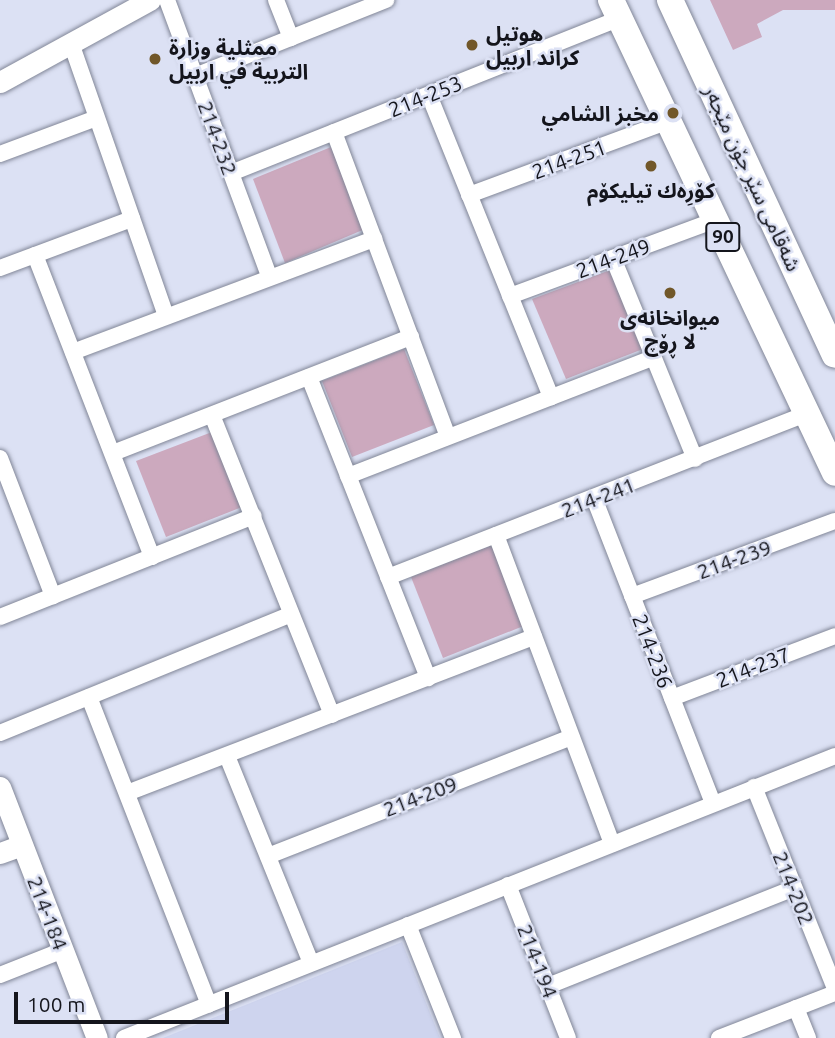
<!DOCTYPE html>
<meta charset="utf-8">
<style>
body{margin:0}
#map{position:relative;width:835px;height:1038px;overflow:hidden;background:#dce1f4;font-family:Ubuntu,"Noto Sans Arabic",sans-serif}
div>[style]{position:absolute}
.built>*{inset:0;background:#ced4ee}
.green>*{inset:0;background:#cca9be}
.roads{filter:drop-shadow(0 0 2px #818697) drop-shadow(0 0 2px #818697)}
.minor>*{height:16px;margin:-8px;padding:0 8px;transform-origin:8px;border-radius:8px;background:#fff}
.tertiary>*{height:21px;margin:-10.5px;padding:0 10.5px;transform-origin:10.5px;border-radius:10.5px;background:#fff}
.trunk>*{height:26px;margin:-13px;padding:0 13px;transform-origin:13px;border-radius:13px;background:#fff}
.dots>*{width:19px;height:19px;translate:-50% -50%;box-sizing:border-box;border:4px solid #dce1f4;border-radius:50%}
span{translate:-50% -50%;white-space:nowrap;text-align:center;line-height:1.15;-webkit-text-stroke:5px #dce1f4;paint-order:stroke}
.shield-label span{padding:2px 5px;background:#dce1f4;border:2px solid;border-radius:5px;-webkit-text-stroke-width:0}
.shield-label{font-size:19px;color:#14151c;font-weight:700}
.poi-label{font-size:21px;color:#14151c;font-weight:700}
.left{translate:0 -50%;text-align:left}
.right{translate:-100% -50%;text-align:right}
.street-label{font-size:21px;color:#14151c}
.scale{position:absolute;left:14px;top:992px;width:215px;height:32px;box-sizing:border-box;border:4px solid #14151c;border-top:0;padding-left:9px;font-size:21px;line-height:24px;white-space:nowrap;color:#14151c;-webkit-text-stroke:5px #dce1f4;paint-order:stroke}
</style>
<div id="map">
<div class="built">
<i style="clip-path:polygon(402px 942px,440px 1038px,163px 1038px)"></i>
</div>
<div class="green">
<i style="clip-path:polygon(710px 0,835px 0,835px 10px,783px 10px,757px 24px,762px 37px,733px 50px)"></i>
<i style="clip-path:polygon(331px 147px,365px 229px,285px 263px,253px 179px)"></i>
<i style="clip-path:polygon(613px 269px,643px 349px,566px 379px,532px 299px)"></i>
<i style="clip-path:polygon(404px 349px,434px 425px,352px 457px,322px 381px)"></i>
<i style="clip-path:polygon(212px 432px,242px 507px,166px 537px,136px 461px)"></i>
<i style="clip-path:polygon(492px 545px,526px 625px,443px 658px,411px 577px)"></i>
</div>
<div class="roads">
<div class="minor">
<i style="left:167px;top:0;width:294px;rotate:69.7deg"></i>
<i style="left:276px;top:0;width:41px;rotate:68.5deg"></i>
<i style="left:71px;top:43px;width:289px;rotate:70.8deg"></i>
<i style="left:195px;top:76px;width:206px;rotate:-21.7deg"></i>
<i style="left:429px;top:95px;width:326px;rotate:68deg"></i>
<i style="left:334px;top:132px;width:323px;rotate:69.5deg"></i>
<i style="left:0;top:154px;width:103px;rotate:-20.4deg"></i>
<i style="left:231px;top:173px;width:419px;rotate:-21.7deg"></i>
<i style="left:469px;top:195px;width:213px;rotate:-20.3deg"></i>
<i style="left:35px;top:255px;width:324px;rotate:68.8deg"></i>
<i style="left:613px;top:258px;width:217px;rotate:67.8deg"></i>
<i style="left:0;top:268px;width:141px;rotate:-20.4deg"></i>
<i style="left:510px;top:296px;width:219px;rotate:-20.3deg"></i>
<i style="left:73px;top:352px;width:322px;rotate:-20.6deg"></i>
<i style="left:309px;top:377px;width:324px;rotate:68.4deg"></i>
<i style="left:212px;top:415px;width:323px;rotate:68.2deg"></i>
<i style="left:113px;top:453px;width:320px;rotate:-21.3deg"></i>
<i style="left:0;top:458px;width:148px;rotate:69deg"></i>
<i style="left:348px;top:476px;width:327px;rotate:-21.2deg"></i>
<i style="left:594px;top:498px;width:328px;rotate:68.7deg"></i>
<i style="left:496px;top:535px;width:330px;rotate:69.4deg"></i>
<i style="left:388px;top:577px;width:449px;rotate:-21.3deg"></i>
<i style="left:632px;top:596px;width:216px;rotate:-20.3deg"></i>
<i style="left:0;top:617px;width:273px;rotate:-21.7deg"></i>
<i style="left:89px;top:697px;width:330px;rotate:68.7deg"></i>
<i style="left:672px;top:698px;width:174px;rotate:-20.8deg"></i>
<i style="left:0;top:733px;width:314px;rotate:-22.2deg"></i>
<i style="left:227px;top:756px;width:223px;rotate:67.9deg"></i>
<i style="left:754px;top:787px;width:217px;rotate:68.1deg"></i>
<i style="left:127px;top:793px;width:436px;rotate:-21deg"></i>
<i style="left:268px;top:856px;width:326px;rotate:-21.4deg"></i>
<i style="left:508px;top:885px;width:164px;rotate:68.6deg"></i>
<i style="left:408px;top:925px;width:122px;rotate:68.3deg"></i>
<i style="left:0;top:975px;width:68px;rotate:-21.6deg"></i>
<i style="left:548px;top:986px;width:265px;rotate:-21.7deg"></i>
<i style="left:796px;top:1008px;width:32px;rotate:68deg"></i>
<i style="left:124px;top:1038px;width:765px;rotate:-21.63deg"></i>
<i style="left:719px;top:1038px;width:124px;rotate:-21.2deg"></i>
</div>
<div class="tertiary">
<i style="left:0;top:82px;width:171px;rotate:-28.7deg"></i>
<i style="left:0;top:787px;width:269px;rotate:68.9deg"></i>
<i style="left:0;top:853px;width:23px;rotate:-20deg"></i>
</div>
<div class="trunk">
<i style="left:611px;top:0;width:523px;rotate:64.66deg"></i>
<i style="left:670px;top:0;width:391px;rotate:65.1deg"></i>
</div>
</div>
<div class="dots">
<i style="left:472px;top:45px;background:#715729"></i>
<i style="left:155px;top:59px;background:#715729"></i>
<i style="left:673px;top:113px;background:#715729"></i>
<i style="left:651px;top:166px;background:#715729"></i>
<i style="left:670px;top:293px;background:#715729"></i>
</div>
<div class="shield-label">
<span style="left:723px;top:237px">90</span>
</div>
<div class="poi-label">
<span class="left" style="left:486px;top:45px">هوتيل<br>كراند اربيل</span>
<span class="left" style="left:169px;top:59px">ممثلية وزارة<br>التربية في اربيل</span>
<span class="right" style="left:659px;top:113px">مخبز الشامي</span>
<span style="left:651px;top:190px">كۆرِەك تيليكۆم</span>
<span style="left:670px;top:329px">میوانخانەی<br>لا ڕۆچ</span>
</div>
<div class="street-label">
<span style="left:425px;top:96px;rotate:-22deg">214-253</span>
<span style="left:218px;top:138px;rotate:70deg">214-232</span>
<span style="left:569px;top:159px;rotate:-20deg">214-251</span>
<span style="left:753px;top:178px;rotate:65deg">شەقامی سێر جۆن مێجەر</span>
<span style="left:613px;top:258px;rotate:-20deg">214-249</span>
<span style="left:598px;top:497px;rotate:-21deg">214-241</span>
<span style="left:734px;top:559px;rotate:-20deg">214-239</span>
<span style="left:653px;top:651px;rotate:69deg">214-236</span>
<span style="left:753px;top:667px;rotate:-21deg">214-237</span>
<span style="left:420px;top:796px;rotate:-21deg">214-209</span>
<span style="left:794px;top:888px;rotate:68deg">214-202</span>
<span style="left:48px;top:913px;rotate:69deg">214-184</span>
<span style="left:538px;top:961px;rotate:69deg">214-194</span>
</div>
<div class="scale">100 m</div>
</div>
